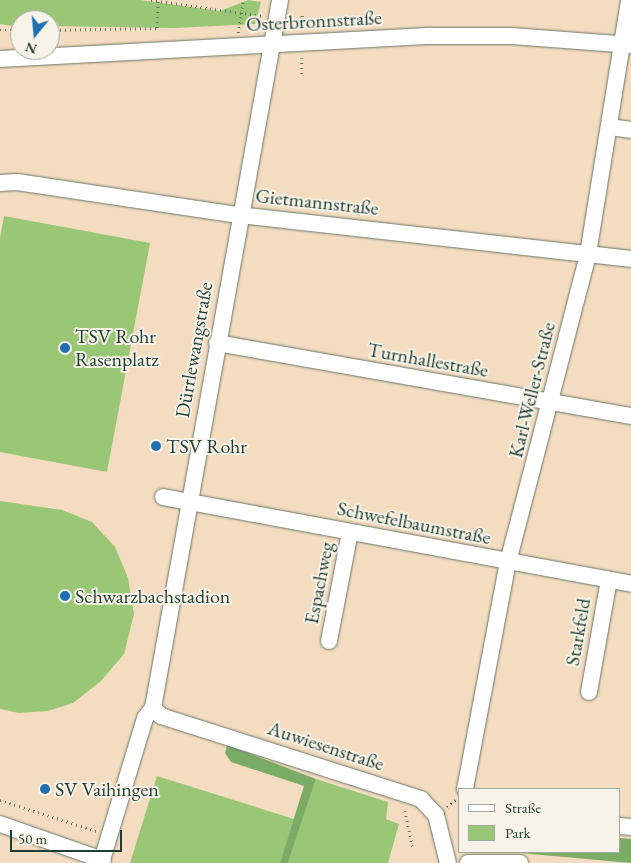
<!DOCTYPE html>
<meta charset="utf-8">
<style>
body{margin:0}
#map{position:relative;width:631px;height:863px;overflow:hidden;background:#f3dcc0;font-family:"EB Garamond",serif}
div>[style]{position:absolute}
.green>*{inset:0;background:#99c775}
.forest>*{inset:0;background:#7aac66}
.path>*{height:2.5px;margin-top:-1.25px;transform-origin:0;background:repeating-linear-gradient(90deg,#697565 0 1px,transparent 0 5px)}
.roads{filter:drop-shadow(0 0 1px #697565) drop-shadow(0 0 1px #697565)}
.minor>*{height:16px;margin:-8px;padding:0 8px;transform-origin:8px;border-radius:8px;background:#fff}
.dots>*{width:14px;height:14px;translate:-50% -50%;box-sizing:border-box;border:2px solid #f7f3e8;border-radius:50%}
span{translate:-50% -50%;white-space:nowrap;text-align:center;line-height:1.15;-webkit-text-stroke:4px #f7f3e8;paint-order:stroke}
.street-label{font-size:20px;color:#1f3d34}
.poi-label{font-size:20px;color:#1f3d34}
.left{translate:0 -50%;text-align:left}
.legend{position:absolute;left:458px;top:788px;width:162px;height:65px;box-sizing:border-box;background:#f7f3e8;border:1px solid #a1aaa0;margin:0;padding:6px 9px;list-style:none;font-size:15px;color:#1f3d34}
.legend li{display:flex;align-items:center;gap:10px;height:25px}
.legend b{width:25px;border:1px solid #a1aaa0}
.north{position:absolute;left:10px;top:10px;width:50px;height:50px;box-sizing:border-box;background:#f7f3e8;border:1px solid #a1aaa0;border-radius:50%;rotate:197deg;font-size:14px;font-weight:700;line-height:20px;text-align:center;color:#1f3d34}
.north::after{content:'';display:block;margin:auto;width:18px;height:22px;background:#1f6fb2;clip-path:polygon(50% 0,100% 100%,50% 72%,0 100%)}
.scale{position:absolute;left:10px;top:830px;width:112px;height:22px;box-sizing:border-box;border:2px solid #1f3d34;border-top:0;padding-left:6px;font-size:15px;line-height:18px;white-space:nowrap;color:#1f3d34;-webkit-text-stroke:4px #f7f3e8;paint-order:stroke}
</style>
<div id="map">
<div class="green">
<i style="clip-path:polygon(0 0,140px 0,220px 11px,248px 0,261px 2px,255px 24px,175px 28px,50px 26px,50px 20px,20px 20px,20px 26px,13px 26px,0 24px)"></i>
<i style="clip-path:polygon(4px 216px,150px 243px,107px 472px,0 452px,0 238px)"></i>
<i style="clip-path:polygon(0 501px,62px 510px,92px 522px,115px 547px,128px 578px,134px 614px,124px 654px,101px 681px,73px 703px,48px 711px,19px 713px,0 709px)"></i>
<i style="clip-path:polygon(157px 776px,294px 819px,280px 863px,130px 863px)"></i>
<i style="clip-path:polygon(316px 779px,388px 802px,386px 819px,399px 824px,388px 863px,288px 863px)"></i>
</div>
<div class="forest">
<i style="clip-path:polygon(227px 745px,316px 779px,288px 863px,280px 863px,304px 786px,231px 762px,225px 753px)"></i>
<i style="clip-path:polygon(620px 838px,631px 839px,631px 863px,509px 852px,620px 852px)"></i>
</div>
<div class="path">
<i style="left:151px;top:0;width:113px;rotate:8.1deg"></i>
<i style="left:302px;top:27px;width:13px;rotate:-90deg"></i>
<i style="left:0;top:30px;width:20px"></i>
<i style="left:50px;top:30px;width:107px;rotate:-1.1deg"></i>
<i style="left:157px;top:28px;width:27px;rotate:-88deg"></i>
<i style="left:238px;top:33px;width:33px;rotate:-81deg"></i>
<i style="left:302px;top:58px;width:16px;rotate:90deg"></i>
<i style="left:0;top:800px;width:101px;rotate:17.9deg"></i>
<i style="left:447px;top:807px;width:13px;rotate:-39deg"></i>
<i style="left:405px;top:811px;width:38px;rotate:78deg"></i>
</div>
<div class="roads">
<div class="minor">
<i style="left:0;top:59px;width:432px;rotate:-3.1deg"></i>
<i style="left:431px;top:36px;width:81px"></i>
<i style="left:512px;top:36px;width:119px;rotate:4.3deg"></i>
<i style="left:610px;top:127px;width:21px;rotate:8deg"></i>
<i style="left:0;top:183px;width:17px;rotate:-3deg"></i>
<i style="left:17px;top:182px;width:224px;rotate:8.5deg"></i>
<i style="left:239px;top:215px;width:394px;rotate:6.4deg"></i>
<i style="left:217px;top:343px;width:420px;rotate:10deg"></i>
<i style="left:163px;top:497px;width:476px;rotate:10.5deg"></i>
<i style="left:329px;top:641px;width:111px;rotate:-79.1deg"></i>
<i style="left:589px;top:692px;width:114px;rotate:-79.9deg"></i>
<i style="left:153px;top:708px;width:719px;rotate:-79.83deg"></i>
<i style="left:153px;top:708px;width:11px;rotate:45deg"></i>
<i style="left:161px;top:716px;width:273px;rotate:17.7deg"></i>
<i style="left:421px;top:799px;width:22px;rotate:47deg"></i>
<i style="left:436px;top:815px;width:49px;rotate:76deg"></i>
<i style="left:465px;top:789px;width:231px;rotate:-79.3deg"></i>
<i style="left:508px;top:562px;width:318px;rotate:-75.4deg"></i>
<i style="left:588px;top:254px;width:257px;rotate:-80.8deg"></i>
<i style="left:0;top:824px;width:109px;rotate:19.3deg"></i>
<i style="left:620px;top:826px;width:11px;rotate:5deg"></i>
<i style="left:101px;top:863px;width:152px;rotate:-73.1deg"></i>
<i style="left:145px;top:718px;width:13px;rotate:-51deg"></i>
<i style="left:468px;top:863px;width:52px"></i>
</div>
</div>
<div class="dots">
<i style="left:65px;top:348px;background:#1f6fb2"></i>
<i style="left:156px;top:446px;background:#1f6fb2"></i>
<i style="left:65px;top:596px;background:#1f6fb2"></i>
<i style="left:45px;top:789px;background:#1f6fb2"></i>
</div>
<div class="street-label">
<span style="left:314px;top:21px;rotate:-3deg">Osterbronnstraße</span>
<span style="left:317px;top:202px;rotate:6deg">Gietmannstraße</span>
<span style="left:194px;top:350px;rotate:-80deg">Dürrlewangstraße</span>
<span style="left:428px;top:360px;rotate:10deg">Turnhallestraße</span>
<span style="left:532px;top:390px;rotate:-76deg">Karl-Weller-Straße</span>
<span style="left:414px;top:523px;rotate:11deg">Schwefelbaumstraße</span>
<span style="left:319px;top:583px;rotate:-79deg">Espachweg</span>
<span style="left:578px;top:632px;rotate:-80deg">Starkfeld</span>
<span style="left:326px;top:746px;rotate:18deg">Auwiesenstraße</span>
</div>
<div class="poi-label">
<span class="left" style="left:75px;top:348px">TSV Rohr<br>Rasenplatz</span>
<span class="left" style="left:166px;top:446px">TSV Rohr</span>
<span class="left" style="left:75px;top:596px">Schwarzbachstadion</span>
<span class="left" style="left:55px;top:789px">SV Vaihingen</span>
</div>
<ul class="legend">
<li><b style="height:6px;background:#fff"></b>Straße</li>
<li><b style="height:14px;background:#99c775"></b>Park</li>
</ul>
<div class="north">N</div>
<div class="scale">50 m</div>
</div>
